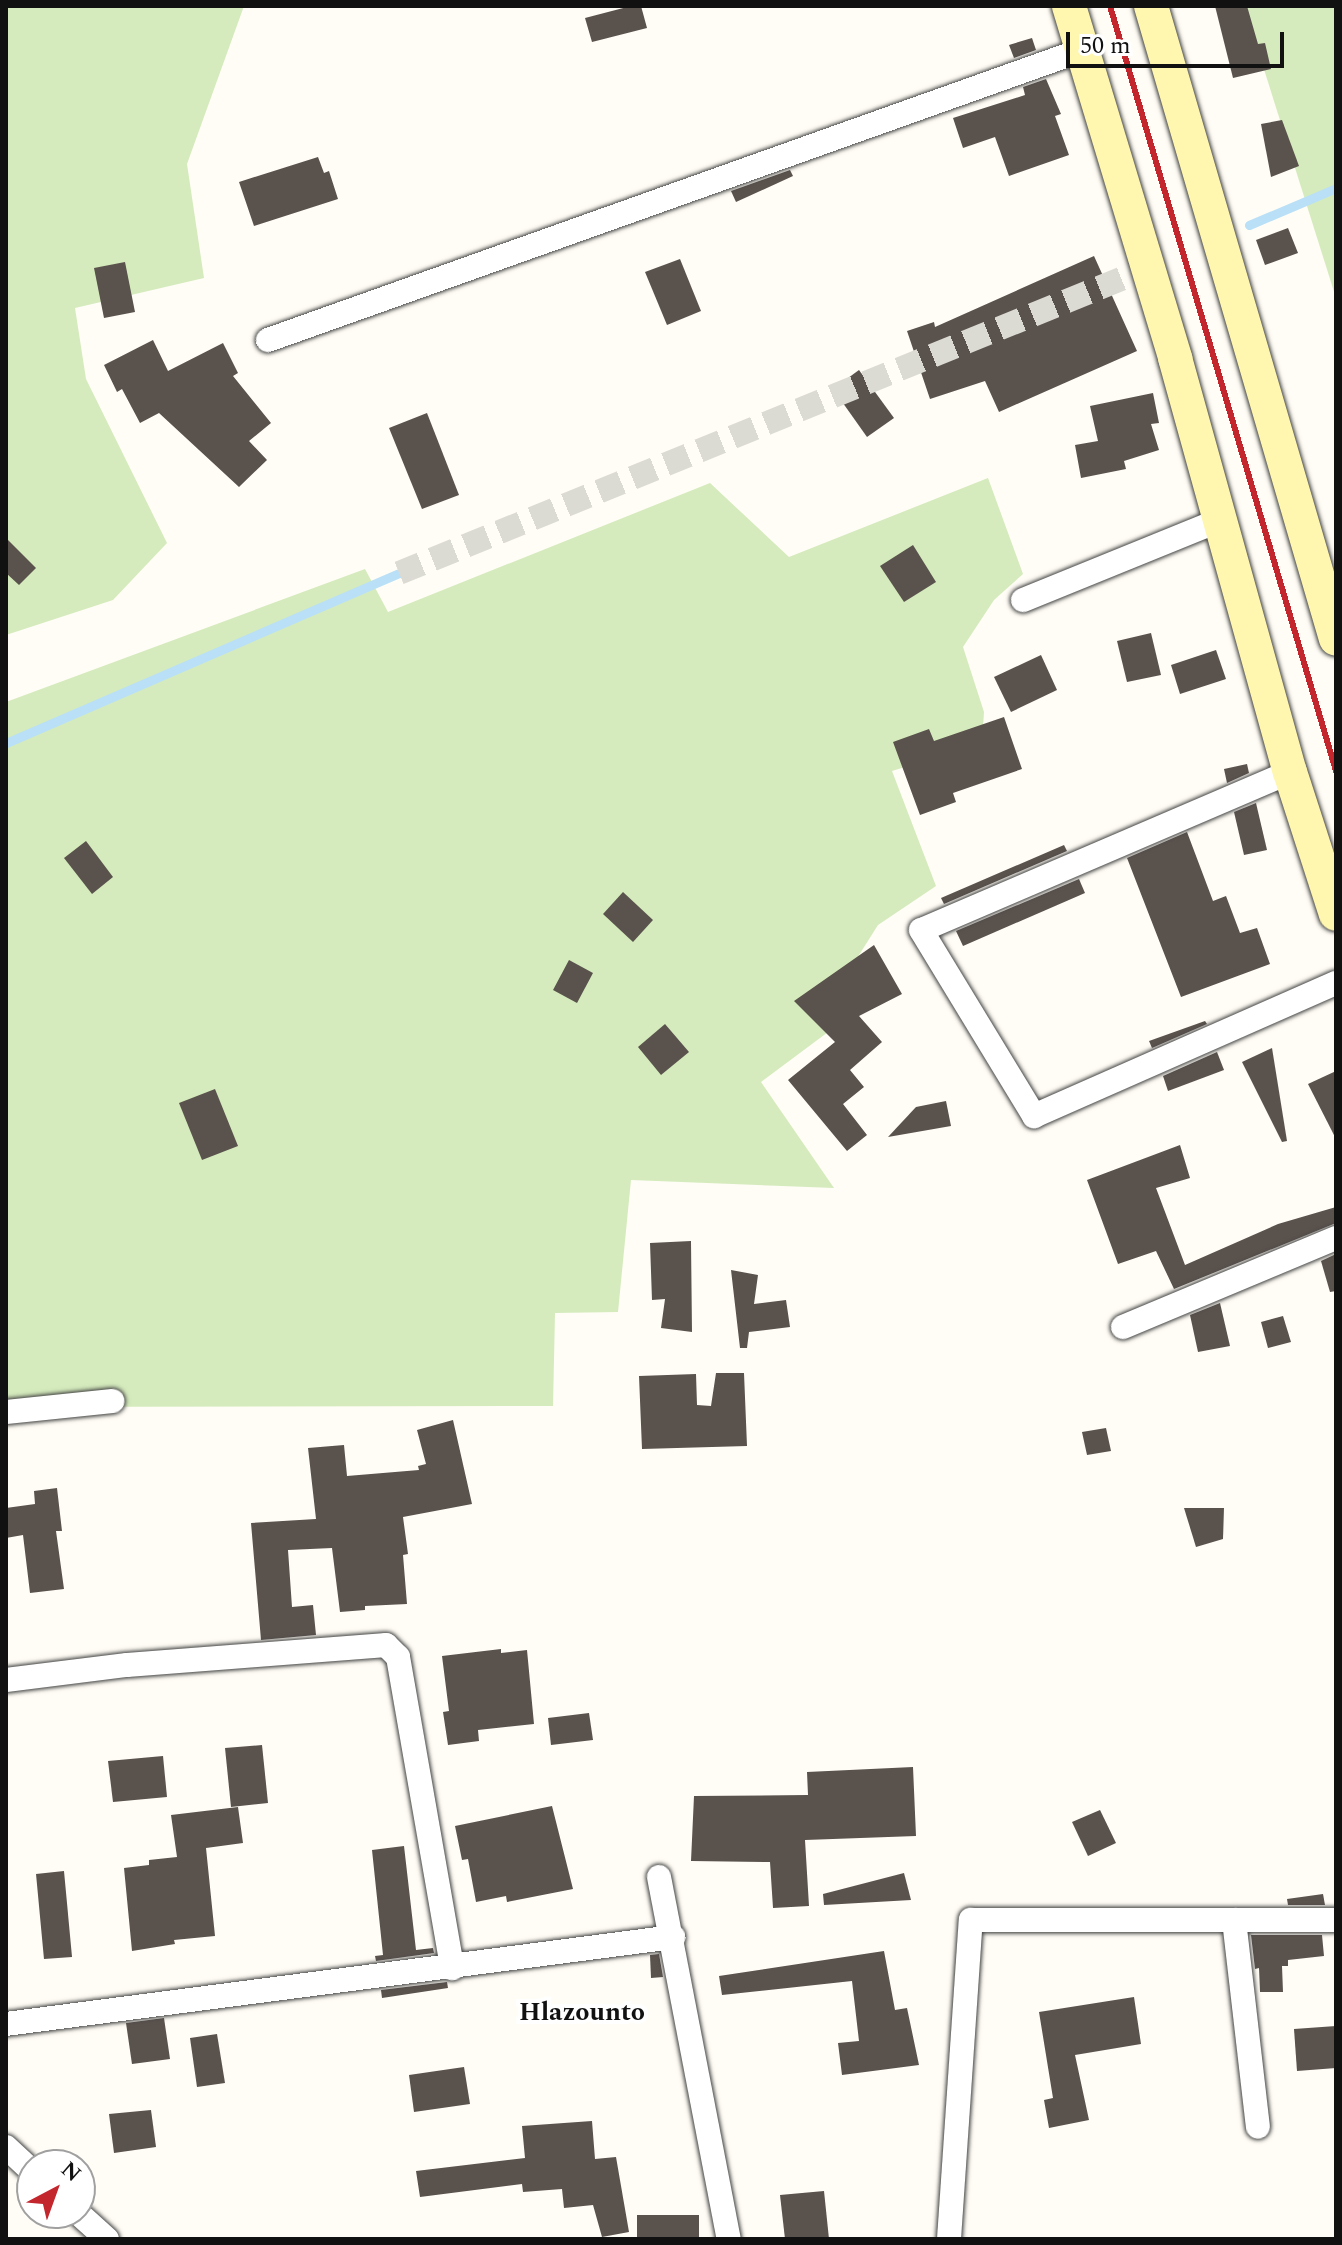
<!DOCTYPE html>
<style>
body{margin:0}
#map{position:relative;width:1342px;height:2245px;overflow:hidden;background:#fffdf5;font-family:Spectral,serif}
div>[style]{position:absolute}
.green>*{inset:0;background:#d5ebbd}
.stream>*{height:9px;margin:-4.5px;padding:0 4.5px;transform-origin:4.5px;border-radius:4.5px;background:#b9e0f7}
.building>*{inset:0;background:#5a524d}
.minor-tunnel>*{height:24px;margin-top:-12px;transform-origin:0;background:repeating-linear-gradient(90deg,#dbdad3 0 24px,transparent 0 36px)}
.roads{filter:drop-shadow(0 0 2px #444) drop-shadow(0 0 2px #444)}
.minor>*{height:24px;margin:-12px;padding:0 12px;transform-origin:12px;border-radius:12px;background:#fff}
.secondary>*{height:34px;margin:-17px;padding:0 17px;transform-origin:17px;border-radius:17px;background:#fff6b0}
.rail>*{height:6px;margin:-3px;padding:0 3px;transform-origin:3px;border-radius:3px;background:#c4262e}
span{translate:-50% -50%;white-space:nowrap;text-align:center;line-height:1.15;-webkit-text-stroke:8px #fff;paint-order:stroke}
.neighbourhood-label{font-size:26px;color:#111;font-weight:700}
.frame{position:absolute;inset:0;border:8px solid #111;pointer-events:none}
.north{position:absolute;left:16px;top:2149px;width:80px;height:80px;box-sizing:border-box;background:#fff;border:2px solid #a0a0a0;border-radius:50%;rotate:41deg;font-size:22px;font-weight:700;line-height:32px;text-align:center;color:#111}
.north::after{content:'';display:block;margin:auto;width:28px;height:36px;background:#c4262e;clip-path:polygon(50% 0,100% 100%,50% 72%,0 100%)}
.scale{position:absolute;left:1066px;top:32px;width:218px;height:36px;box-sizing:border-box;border:4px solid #111;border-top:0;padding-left:10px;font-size:24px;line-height:28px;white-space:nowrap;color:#111;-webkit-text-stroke:6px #fff;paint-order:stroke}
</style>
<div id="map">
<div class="green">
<i style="clip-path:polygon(6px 6px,244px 6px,187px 164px,204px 278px,75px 308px,86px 379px,167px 543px,113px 600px,6px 635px)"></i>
<i style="clip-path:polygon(1244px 6px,1336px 6px,1336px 298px)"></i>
<i style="clip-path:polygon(988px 478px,1023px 574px,994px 600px,963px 647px,984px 712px,982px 743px,892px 771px,936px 886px,878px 925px,854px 963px,871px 1000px,761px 1082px,834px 1188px,631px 1180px,618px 1312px,555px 1313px,553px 1406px,6px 1407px,6px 702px,365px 569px,388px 612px,710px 483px,789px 557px)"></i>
</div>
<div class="stream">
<i style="left:1249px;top:225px;width:95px;rotate:-23deg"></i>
<i style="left:6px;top:743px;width:428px;rotate:-23.4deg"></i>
</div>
<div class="building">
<i style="clip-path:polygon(631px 6px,641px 6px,647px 28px,592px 42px,585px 18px)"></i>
<i style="clip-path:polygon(1215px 6px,1247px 6px,1258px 44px,1265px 43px,1271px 69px,1233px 78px)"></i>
<i style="clip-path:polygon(1032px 38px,1036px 50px,1014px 58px,1009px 45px)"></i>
<i style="clip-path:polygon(1046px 79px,1061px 114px,1055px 116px,1069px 155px,1009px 176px,995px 137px,963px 148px,953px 118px,1025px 95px,1023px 87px)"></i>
<i style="clip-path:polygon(1282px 120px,1299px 166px,1271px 177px,1261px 124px)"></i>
<i style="clip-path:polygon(318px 157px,324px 173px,329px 171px,338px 199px,254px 226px,239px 182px)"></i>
<i style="clip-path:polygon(790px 170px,793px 176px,736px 202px,731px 191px)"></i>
<i style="clip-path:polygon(1288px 228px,1298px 253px,1265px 265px,1256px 240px)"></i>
<i style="clip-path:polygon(1094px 256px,1137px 351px,999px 412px,985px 381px,930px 399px,907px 331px,934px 322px,935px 327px)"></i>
<i style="clip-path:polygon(680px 259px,701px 311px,667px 325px,645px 272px)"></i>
<i style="clip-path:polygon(125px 262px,135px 312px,104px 318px,94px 268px)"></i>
<i style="clip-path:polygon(153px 340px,168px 371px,223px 343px,238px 373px,233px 376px,271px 423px,249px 441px,267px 460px,239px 487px,159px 413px,140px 423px,122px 389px,117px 392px,104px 365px)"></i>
<i style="clip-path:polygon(859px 370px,894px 418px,867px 437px,833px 389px)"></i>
<i style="clip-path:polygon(1153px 393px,1159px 423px,1151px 424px,1159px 450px,1124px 461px,1126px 469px,1081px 478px,1075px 445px,1098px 441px,1090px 406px)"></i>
<i style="clip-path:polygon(427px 413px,459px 495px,422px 509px,389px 428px)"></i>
<i style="clip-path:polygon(6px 538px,36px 568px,19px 585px,6px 573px)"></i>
<i style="clip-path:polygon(913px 545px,936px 582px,904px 602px,880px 566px)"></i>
<i style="clip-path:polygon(1151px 633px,1161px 675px,1127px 682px,1117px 641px)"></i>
<i style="clip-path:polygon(1216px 650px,1226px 679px,1180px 694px,1171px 665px)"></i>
<i style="clip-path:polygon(1041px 655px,1057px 690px,1011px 712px,994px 677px)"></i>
<i style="clip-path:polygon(1004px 717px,1022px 769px,953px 793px,956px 802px,920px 815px,893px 742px,929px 729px,934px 741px)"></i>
<i style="clip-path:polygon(1247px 764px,1249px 773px,1227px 783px,1224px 769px)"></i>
<i style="clip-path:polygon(1256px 803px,1267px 850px,1244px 855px,1234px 812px)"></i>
<i style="clip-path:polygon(1187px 832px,1213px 901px,1226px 896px,1240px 933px,1257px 928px,1270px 964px,1181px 997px,1127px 858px)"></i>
<i style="clip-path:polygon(86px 841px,113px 877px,92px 894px,64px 858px)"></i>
<i style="clip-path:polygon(1064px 845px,1067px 851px,944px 904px,941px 898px)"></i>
<i style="clip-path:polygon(1079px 879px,1085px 893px,963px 946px,956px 931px)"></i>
<i style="clip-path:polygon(623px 892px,653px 920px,633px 942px,603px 914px)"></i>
<i style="clip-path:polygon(874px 945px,902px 994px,859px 1016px,882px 1042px,850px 1070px,864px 1087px,843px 1104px,867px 1135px,847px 1151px,788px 1080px,835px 1042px,794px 1001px)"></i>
<i style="clip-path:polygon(569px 960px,593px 973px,577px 1003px,553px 990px)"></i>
<i style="clip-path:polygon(1205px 1021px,1207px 1024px,1152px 1048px,1149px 1041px)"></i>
<i style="clip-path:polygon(665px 1024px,689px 1052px,661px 1075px,638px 1047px)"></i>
<i style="clip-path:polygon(1272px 1048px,1287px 1141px,1282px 1142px,1242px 1062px)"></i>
<i style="clip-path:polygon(1217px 1052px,1224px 1070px,1168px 1091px,1163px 1076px)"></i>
<i style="clip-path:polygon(1336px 1071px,1336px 1139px,1308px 1084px)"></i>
<i style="clip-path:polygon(215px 1089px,238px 1146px,202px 1160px,179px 1103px)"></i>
<i style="clip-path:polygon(946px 1101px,951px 1126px,888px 1137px,916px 1107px)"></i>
<i style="clip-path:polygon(1180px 1145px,1190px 1178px,1156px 1188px,1185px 1265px,1278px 1224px,1336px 1207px,1336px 1223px,1174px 1289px,1156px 1251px,1118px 1264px,1087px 1180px)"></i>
<i style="clip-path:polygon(691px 1241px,692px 1332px,661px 1328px,665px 1299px,652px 1300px,650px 1243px)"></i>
<i style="clip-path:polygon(1336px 1254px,1336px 1291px,1330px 1292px,1321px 1261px)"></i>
<i style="clip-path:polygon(731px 1270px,758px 1275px,754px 1304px,786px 1300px,790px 1327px,749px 1332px,747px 1348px,740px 1348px)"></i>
<i style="clip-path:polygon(1220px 1303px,1230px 1346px,1198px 1352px,1190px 1315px)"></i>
<i style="clip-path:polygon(1283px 1316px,1291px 1342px,1268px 1348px,1261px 1322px)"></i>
<i style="clip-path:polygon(716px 1373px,744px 1373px,747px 1446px,642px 1449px,639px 1376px,696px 1374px,697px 1405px,711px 1406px)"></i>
<i style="clip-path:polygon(453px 1420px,472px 1504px,403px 1517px,408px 1554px,403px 1555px,407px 1604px,365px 1606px,365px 1610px,340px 1612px,332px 1548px,288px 1550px,292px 1607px,313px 1605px,316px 1635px,261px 1640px,251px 1523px,316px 1519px,308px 1448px,344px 1445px,347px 1476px,419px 1470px,418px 1466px,426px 1464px,417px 1430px)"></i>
<i style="clip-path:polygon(1106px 1428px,1111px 1451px,1087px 1455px,1082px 1432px)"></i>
<i style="clip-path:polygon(57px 1488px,62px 1531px,56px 1531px,64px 1589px,30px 1593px,23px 1535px,6px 1538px,6px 1508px,35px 1504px,34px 1491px)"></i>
<i style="clip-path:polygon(1184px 1508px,1224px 1508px,1223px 1539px,1196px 1547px)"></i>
<i style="clip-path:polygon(501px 1649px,501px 1653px,527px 1650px,534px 1724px,478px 1730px,479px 1741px,448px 1745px,443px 1712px,449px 1711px,442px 1656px)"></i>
<i style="clip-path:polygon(589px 1713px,593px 1740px,551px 1745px,548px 1718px)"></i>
<i style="clip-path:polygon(262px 1745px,268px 1803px,231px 1807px,225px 1748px)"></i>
<i style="clip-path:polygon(163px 1756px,167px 1797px,113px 1802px,108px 1761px)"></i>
<i style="clip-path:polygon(913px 1767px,916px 1836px,805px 1840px,809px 1906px,773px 1908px,770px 1862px,691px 1861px,694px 1796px,808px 1795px,807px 1772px)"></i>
<i style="clip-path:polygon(552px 1806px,573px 1889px,507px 1902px,506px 1896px,476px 1902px,468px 1859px,462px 1860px,455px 1826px)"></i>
<i style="clip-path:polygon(238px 1807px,243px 1843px,206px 1848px,215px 1936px,174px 1940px,175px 1944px,132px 1951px,124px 1868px,149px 1865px,149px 1860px,177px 1857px,171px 1815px)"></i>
<i style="clip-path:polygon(1100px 1810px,1116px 1843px,1088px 1856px,1072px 1822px)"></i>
<i style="clip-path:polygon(404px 1846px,416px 1950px,433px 1948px,434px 1953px,376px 1961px,375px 1956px,383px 1955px,372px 1850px)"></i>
<i style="clip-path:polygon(64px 1871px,72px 1957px,44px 1959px,36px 1874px)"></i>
<i style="clip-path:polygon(904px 1873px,911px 1900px,824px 1905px,823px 1894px)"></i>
<i style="clip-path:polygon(1323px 1894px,1325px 1905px,1288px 1905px,1287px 1899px)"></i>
<i style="clip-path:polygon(1251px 1935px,1322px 1935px,1324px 1956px,1288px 1960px,1288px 1966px,1282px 1966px,1283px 1992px,1260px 1992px,1259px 1968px,1255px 1969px)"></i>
<i style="clip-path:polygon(884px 1951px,895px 2010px,907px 2008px,919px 2065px,842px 2075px,838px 2043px,859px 2041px,852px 1981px,722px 1995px,719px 1976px)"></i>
<i style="clip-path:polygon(659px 1954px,663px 1977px,651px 1978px,650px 1955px)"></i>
<i style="clip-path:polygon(447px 1982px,448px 1988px,382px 1998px,381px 1990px)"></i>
<i style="clip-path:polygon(1134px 1997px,1141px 2044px,1075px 2055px,1089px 2120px,1049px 2128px,1044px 2100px,1053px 2098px,1039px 2012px)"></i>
<i style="clip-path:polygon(164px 2018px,170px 2059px,132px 2064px,126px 2023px)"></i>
<i style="clip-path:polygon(1336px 2026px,1336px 2068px,1297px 2071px,1294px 2029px)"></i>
<i style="clip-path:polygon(217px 2034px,225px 2083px,197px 2087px,190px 2038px)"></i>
<i style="clip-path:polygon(464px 2067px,470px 2104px,414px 2112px,409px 2075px)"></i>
<i style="clip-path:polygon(151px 2110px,156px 2147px,114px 2153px,109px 2114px)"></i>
<i style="clip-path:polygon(592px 2121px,595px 2159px,616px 2157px,629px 2232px,602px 2237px,593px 2205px,564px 2208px,562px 2189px,523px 2192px,522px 2184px,420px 2197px,416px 2171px,525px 2158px,522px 2126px)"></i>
<i style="clip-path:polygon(824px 2191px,829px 2239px,785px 2239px,780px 2195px)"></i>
<i style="clip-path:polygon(637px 2215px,699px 2215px,699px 2239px,637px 2239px)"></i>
</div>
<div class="minor-tunnel">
<i style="left:399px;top:573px;width:809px;rotate:-22.16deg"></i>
</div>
<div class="roads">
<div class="minor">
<i style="left:268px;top:340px;width:864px;rotate:-19.61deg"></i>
<i style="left:1023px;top:600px;width:213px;rotate:-22.1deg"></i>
<i style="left:1290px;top:772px;width:401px;rotate:156.8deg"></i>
<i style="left:921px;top:930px;width:218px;rotate:58.7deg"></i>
<i style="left:1034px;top:1116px;width:330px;rotate:-23.8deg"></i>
<i style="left:1123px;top:1327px;width:231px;rotate:-22.7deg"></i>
<i style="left:6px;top:1412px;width:107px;rotate:-5.9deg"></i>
<i style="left:6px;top:1680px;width:122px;rotate:-7.1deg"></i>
<i style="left:127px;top:1665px;width:260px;rotate:-4.4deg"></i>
<i style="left:386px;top:1645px;width:17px;rotate:45deg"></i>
<i style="left:398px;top:1657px;width:316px;rotate:80.1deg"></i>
<i style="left:659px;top:1877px;width:369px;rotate:79.1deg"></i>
<i style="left:1234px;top:1920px;width:208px;rotate:83.4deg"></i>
<i style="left:6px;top:2024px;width:673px;rotate:-7.43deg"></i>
<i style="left:6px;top:2147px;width:35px;rotate:43deg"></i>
<i style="left:78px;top:2213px;width:39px;rotate:42deg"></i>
<i style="left:949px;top:2239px;width:320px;rotate:-86.1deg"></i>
<i style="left:971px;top:1920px;width:365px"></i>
</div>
<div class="secondary">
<i style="left:1069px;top:6px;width:368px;rotate:73.2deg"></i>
<i style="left:1175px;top:358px;width:430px;rotate:74.5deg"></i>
<i style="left:1290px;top:772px;width:149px;rotate:72.1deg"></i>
<i style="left:1151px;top:6px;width:659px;rotate:73.71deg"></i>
</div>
</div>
<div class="rail">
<i style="left:1110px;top:6px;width:798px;rotate:73.54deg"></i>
</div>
<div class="neighbourhood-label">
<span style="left:582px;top:2013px">Hlazounto</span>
</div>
<div class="frame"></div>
<div class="north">N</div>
<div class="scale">50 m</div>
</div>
